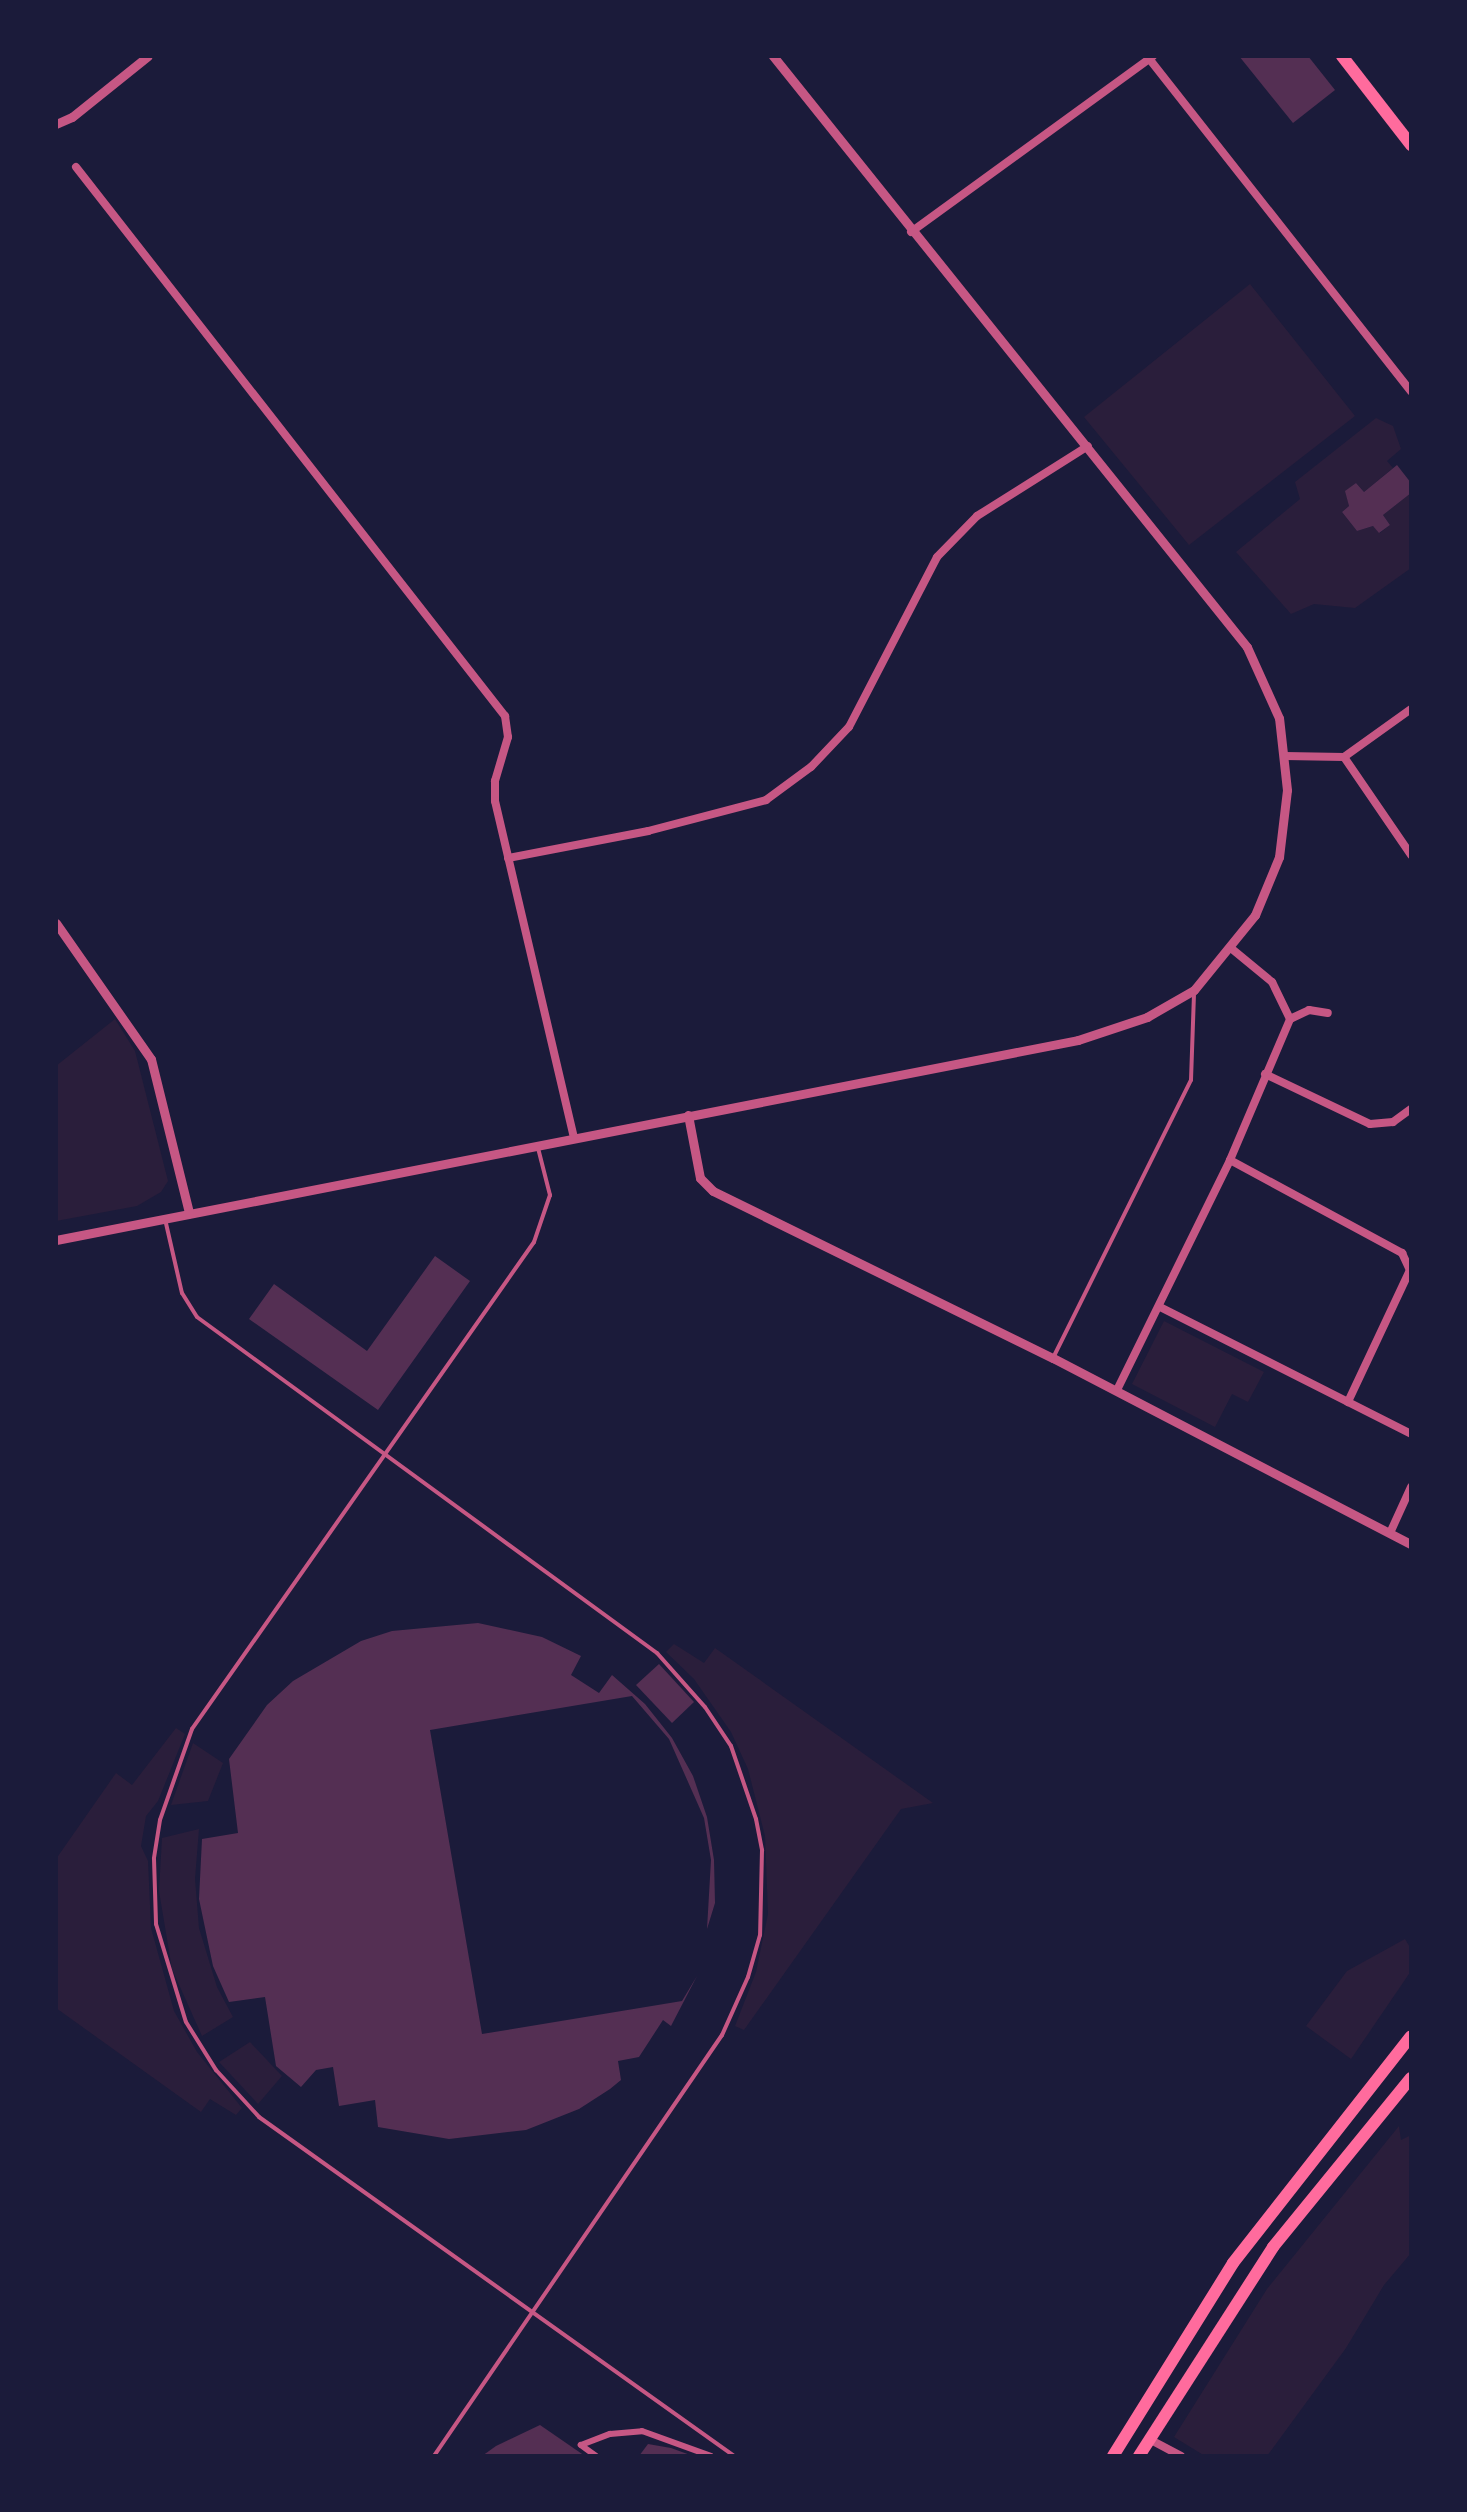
<!DOCTYPE html>
<style>
body{margin:0}
#map{position:relative;width:1467px;height:2512px;overflow:hidden;background:#1b1b3a;font-family:"DejaVu Sans",sans-serif}
div>[style]{position:absolute}
.green>*{inset:0;background:#2a1e3b}
.building>*{inset:0;background:#542f53}
.service>*{height:4px;margin:-2px;padding:0 2px;transform-origin:2px;border-radius:2px;background:#c65784}
.pedestrian>*{height:6px;margin:-3px;padding:0 3px;transform-origin:3px;border-radius:3px;background:#c65784}
.minor>*{height:8px;margin:-4px;padding:0 4px;transform-origin:4px;border-radius:4px;background:#c65784}
.tertiary>*{height:9px;margin:-4.5px;padding:0 4.5px;transform-origin:4.5px;border-radius:4.5px;background:#c65784}
.trunk>*{height:12px;margin:-6px;padding:0 6px;transform-origin:6px;border-radius:6px;background:#ff6b9d}
span{translate:-50% -50%;white-space:nowrap;text-align:center;line-height:1.15;-webkit-text-stroke:8px #1b1b3a;paint-order:stroke}
.frame{position:absolute;inset:0;border:58px solid #1b1b3a;pointer-events:none}
</style>
<div id="map">
<div class="green">
<i style="clip-path:polygon(1250px 284px,1355px 416px,1189px 545px,1084px 417px)"></i>
<i style="clip-path:polygon(1376px 418px,1393px 426px,1401px 449px,1387px 461px,1393px 468px,1364px 492px,1356px 483px,1346px 491px,1349px 506px,1342px 512px,1357px 531px,1373px 526px,1380px 533px,1390px 525px,1383px 515px,1411px 493px,1411px 568px,1355px 608px,1314px 604px,1291px 614px,1236px 552px,1300px 499px,1295px 482px)"></i>
<i style="clip-path:polygon(115px 1019px,135px 1051px,168px 1181px,161px 1192px,137px 1206px,56px 1221px,56px 1066px)"></i>
<i style="clip-path:polygon(1164px 1321px,1264px 1372px,1248px 1402px,1232px 1394px,1215px 1427px,1132px 1384px)"></i>
<i style="clip-path:polygon(674px 1644px,704px 1663px,715px 1648px,933px 1803px,901px 1809px,744px 2030px,735px 2026px,756px 1972px,768px 1914px,765px 1836px,748px 1769px,731px 1732px,694px 1679px,666px 1652px)"></i>
<i style="clip-path:polygon(176px 1728px,185px 1734px,158px 1801px,146px 1816px,141px 1846px,148px 1861px,151px 1928px,174px 2011px,197px 2052px,242px 2108px,236px 2115px,210px 2099px,201px 2112px,56px 2008px,56px 1859px,116px 1773px,132px 1785px)"></i>
<i style="clip-path:polygon(193px 1743px,223px 1763px,208px 1801px,171px 1805px)"></i>
<i style="clip-path:polygon(199px 1829px,195px 1879px,199px 1928px,217px 1987px,233px 2017px,202px 2036px,172px 1969px,159px 1891px,162px 1838px)"></i>
<i style="clip-path:polygon(1405px 1939px,1411px 1949px,1411px 1971px,1351px 2059px,1306px 2026px,1347px 1971px)"></i>
<i style="clip-path:polygon(250px 2042px,282px 2076px,258px 2104px,219px 2062px)"></i>
<i style="clip-path:polygon(1399px 2126px,1401px 2140px,1411px 2135px,1411px 2253px,1384px 2285px,1346px 2348px,1267px 2456px,1205px 2456px,1174px 2437px,1267px 2289px)"></i>
</div>
<div class="building">
<i style="clip-path:polygon(1239px 56px,1308px 56px,1335px 90px,1293px 123px)"></i>
<i style="clip-path:polygon(1397px 465px,1411px 483px,1411px 493px,1383px 515px,1390px 525px,1379px 533px,1373px 526px,1357px 531px,1342px 512px,1349px 506px,1345px 491px,1356px 483px,1364px 492px)"></i>
<i style="clip-path:polygon(435px 1256px,470px 1281px,378px 1410px,249px 1319px,274px 1284px,367px 1351px)"></i>
<i style="clip-path:polygon(478px 1623px,542px 1637px,581px 1656px,571px 1675px,599px 1693px,612px 1675px,645px 1704px,672px 1738px,693px 1776px,707px 1817px,714px 1860px,715px 1903px,707px 1929px,711px 1860px,704px 1818px,669px 1739px,632px 1696px,430px 1730px,482px 2034px,682px 2001px,697px 1976px,671px 2026px,663px 2020px,639px 2057px,618px 2061px,621px 2080px,610px 2089px,579px 2109px,526px 2130px,449px 2139px,378px 2127px,375px 2100px,339px 2106px,333px 2067px,316px 2070px,301px 2087px,276px 2066px,265px 1997px,229px 2002px,213px 1966px,199px 1899px,202px 1839px,238px 1833px,229px 1759px,267px 1705px,293px 1681px,361px 1641px,392px 1631px)"></i>
<i style="clip-path:polygon(659px 1664px,694px 1702px,672px 1723px,636px 1685px)"></i>
<i style="clip-path:polygon(540px 2425px,585px 2456px,482px 2456px,496px 2446px)"></i>
<i style="clip-path:polygon(648px 2444px,671px 2448px,693px 2456px,639px 2456px)"></i>
</div>
<div class="service">
<i style="left:538px;top:1148px;width:49px;rotate:75.7deg"></i>
<i style="left:550px;top:1195px;width:50px;rotate:108.8deg"></i>
<i style="left:534px;top:1242px;width:595px;rotate:125.08deg"></i>
<i style="left:192px;top:1729px;width:96px;rotate:109.4deg"></i>
<i style="left:160px;top:1820px;width:39px;rotate:99deg"></i>
<i style="left:154px;top:1859px;width:65px;rotate:88.2deg"></i>
<i style="left:156px;top:1924px;width:102px;rotate:73deg"></i>
<i style="left:186px;top:2022px;width:57px;rotate:58deg"></i>
<i style="left:216px;top:2070px;width:64px;rotate:47.5deg"></i>
<i style="left:259px;top:2117px;width:584px;rotate:35.51deg"></i>
<i style="left:165px;top:1219px;width:76px;rotate:77.1deg"></i>
<i style="left:182px;top:1293px;width:28px;rotate:58deg"></i>
<i style="left:197px;top:1317px;width:570px;rotate:36.15deg"></i>
<i style="left:657px;top:1653px;width:72px;rotate:48.4deg"></i>
<i style="left:705px;top:1707px;width:47px;rotate:56.3deg"></i>
<i style="left:731px;top:1746px;width:77px;rotate:71.1deg"></i>
<i style="left:756px;top:1819px;width:32px;rotate:79deg"></i>
<i style="left:762px;top:1850px;width:85px;rotate:91.3deg"></i>
<i style="left:760px;top:1935px;width:44px;rotate:105.9deg"></i>
<i style="left:748px;top:1977px;width:64px;rotate:114.1deg"></i>
<i style="left:722px;top:2035px;width:510px;rotate:124.38deg"></i>
<i style="left:1054px;top:1356px;width:308px;rotate:-63.6deg"></i>
<i style="left:1191px;top:1080px;width:87px;rotate:-88deg"></i>
</div>
<div class="pedestrian">
<i style="left:596px;top:2456px;width:19px;rotate:-144deg"></i>
<i style="left:581px;top:2445px;width:31px;rotate:-21deg"></i>
<i style="left:610px;top:2434px;width:32px;rotate:-5deg"></i>
<i style="left:642px;top:2431px;width:73px;rotate:19.9deg"></i>
</div>
<div class="minor">
<i style="left:1147px;top:56px;width:427px;rotate:51.8deg"></i>
<i style="left:76px;top:167px;width:697px;rotate:52deg"></i>
<i style="left:505px;top:716px;width:21px;rotate:82deg"></i>
<i style="left:508px;top:737px;width:46px;rotate:106.5deg"></i>
<i style="left:495px;top:781px;width:20px;rotate:90deg"></i>
<i style="left:495px;top:801px;width:347px;rotate:76.8deg"></i>
<i style="left:911px;top:232px;width:299px;rotate:-36deg"></i>
<i style="left:1285px;top:756px;width:59px;rotate:1deg"></i>
<i style="left:1344px;top:757px;width:82px;rotate:-35.6deg"></i>
<i style="left:1344px;top:757px;width:119px;rotate:55.6deg"></i>
<i style="left:508px;top:858px;width:143px;rotate:-10.9deg"></i>
<i style="left:648px;top:831px;width:122px;rotate:-14.7deg"></i>
<i style="left:766px;top:800px;width:56px;rotate:-36.3deg"></i>
<i style="left:811px;top:767px;width:55px;rotate:-46.5deg"></i>
<i style="left:849px;top:727px;width:191px;rotate:-62.6deg"></i>
<i style="left:937px;top:557px;width:57px;rotate:-45.7deg"></i>
<i style="left:977px;top:516px;width:131px;rotate:-32.2deg"></i>
<i style="left:1290px;top:1019px;width:21px;rotate:-25deg"></i>
<i style="left:1309px;top:1010px;width:19px;rotate:9deg"></i>
<i style="left:1265px;top:1074px;width:116px;rotate:25.5deg"></i>
<i style="left:1370px;top:1124px;width:23px;rotate:-5deg"></i>
<i style="left:1393px;top:1122px;width:22px;rotate:-36deg"></i>
<i style="left:1230px;top:1160px;width:196px;rotate:28.4deg"></i>
<i style="left:1402px;top:1253px;width:19px;rotate:65deg"></i>
<i style="left:1410px;top:1270px;width:146px;rotate:115.2deg"></i>
<i style="left:1160px;top:1307px;width:281px;rotate:26.8deg"></i>
<i style="left:1117px;top:1390px;width:256px;rotate:-63.8deg"></i>
<i style="left:1230px;top:1160px;width:153px;rotate:-66.9deg"></i>
<i style="left:1290px;top:1019px;width:41px;rotate:-115.9deg"></i>
<i style="left:1272px;top:982px;width:52px;rotate:-140.5deg"></i>
<i style="left:1390px;top:1533px;width:51px;rotate:-65.5deg"></i>
<i style="left:1149px;top:2439px;width:36px;rotate:28deg"></i>
</div>
<div class="tertiary">
<i style="left:56px;top:124px;width:17px;rotate:-24deg"></i>
<i style="left:72px;top:117px;width:97px;rotate:-38.8deg"></i>
<i style="left:56px;top:923px;width:166px;rotate:55.1deg"></i>
<i style="left:151px;top:1059px;width:159px;rotate:76.1deg"></i>
<i style="left:688px;top:1115px;width:64px;rotate:79.2deg"></i>
<i style="left:700px;top:1178px;width:18px;rotate:45deg"></i>
<i style="left:713px;top:1191px;width:379px;rotate:26.2deg"></i>
<i style="left:1053px;top:1358px;width:403px;rotate:27.5deg"></i>
<i style="left:56px;top:1240px;width:1041px;rotate:-11.07deg"></i>
<i style="left:1078px;top:1040px;width:73px;rotate:-18.4deg"></i>
<i style="left:1147px;top:1017px;width:54px;rotate:-29.9deg"></i>
<i style="left:1194px;top:990px;width:97px;rotate:-50.9deg"></i>
<i style="left:1255px;top:915px;width:63px;rotate:-67.5deg"></i>
<i style="left:1279px;top:857px;width:67px;rotate:-83.2deg"></i>
<i style="left:1287px;top:790px;width:72px;rotate:-96.3deg"></i>
<i style="left:1279px;top:718px;width:78px;rotate:-114.3deg"></i>
<i style="left:1247px;top:647px;width:758px;rotate:-128.73deg"></i>
</div>
<div class="trunk">
<i style="left:1342px;top:56px;width:113px;rotate:52.2deg"></i>
<i style="left:1113px;top:2456px;width:227px;rotate:-58.1deg"></i>
<i style="left:1233px;top:2263px;width:288px;rotate:-51.9deg"></i>
<i style="left:1139px;top:2456px;width:248px;rotate:-57.3deg"></i>
<i style="left:1273px;top:2247px;width:218px;rotate:-50.8deg"></i>
</div>
<div class="frame"></div>
</div>
